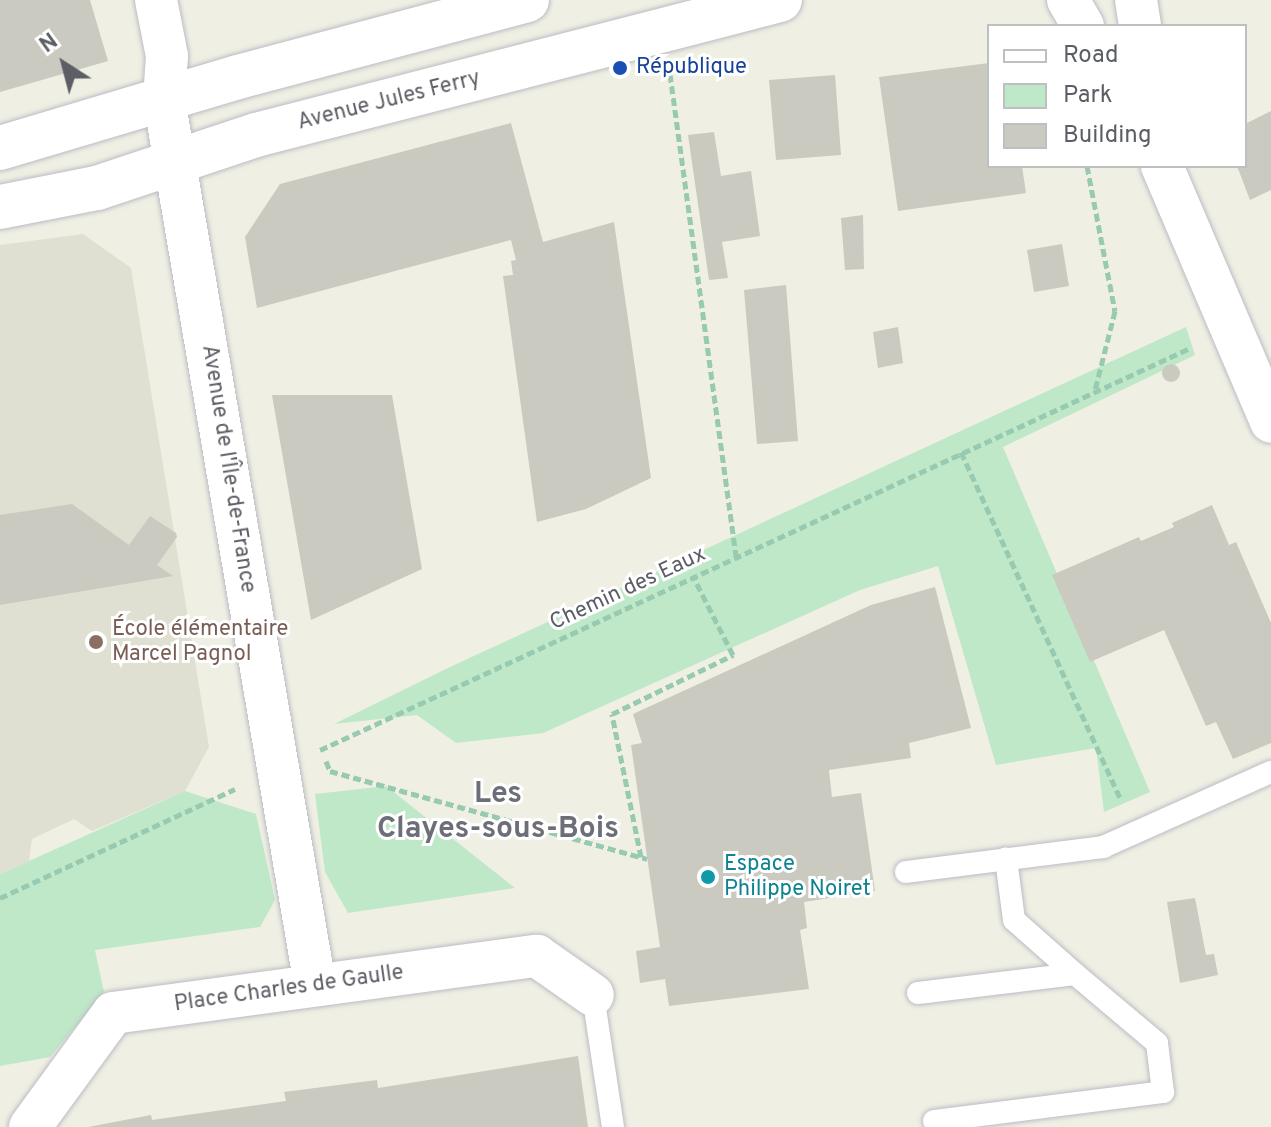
<!DOCTYPE html>
<meta charset="utf-8">
<style>
body{margin:0}
#map{position:relative;width:1271px;height:1127px;overflow:hidden;background:#efefe4;font-family:Overpass,sans-serif}
div>[style]{position:absolute}
.education>*{inset:0;background:#dfdfd2}
.green>*{inset:0;background:#bfe8c8}
.building>*{inset:0;background:#cacac0}
.round{border-radius:50%}
.path>*{height:5px;margin-top:-2.5px;transform-origin:0;background:repeating-linear-gradient(90deg,#97cab1 0 8px,transparent 0 12px)}
.roads{filter:drop-shadow(0 0 2px #bbbcc3) drop-shadow(0 0 2px #bbbcc3)}
.service>*{height:22px;margin:-11px;padding:0 11px;transform-origin:11px;border-radius:11px;background:#fff}
.minor>*{height:42px;margin:-21px;padding:0 21px;transform-origin:21px;border-radius:21px;background:#fff}
.tertiary>*{height:44px;margin:-22px;padding:0 22px;transform-origin:22px;border-radius:22px;background:#fff}
.dots>*{width:22px;height:22px;translate:-50% -50%;box-sizing:border-box;border:4px solid #fff;border-radius:50%}
span{translate:-50% -50%;white-space:nowrap;text-align:center;line-height:1.15;-webkit-text-stroke:6px #fff;paint-order:stroke}
.transit-label{font-size:22px;color:#164399}
.left{translate:0 -50%;text-align:left}
.street-label{font-size:22px;color:#5c5e65}
.education-label{font-size:22px;color:#785e54}
.culture-label{font-size:22px;color:#0d838f}
.district-label{font-size:30px;color:#6c6f77;font-weight:700}
.legend{position:absolute;left:987px;top:24px;width:260px;height:144px;box-sizing:border-box;background:#fff;border:2px solid #bebfc1;margin:0;padding:10px 14px;list-style:none;font-size:24px;color:#5c5e65}
.legend li{display:flex;align-items:center;gap:16px;height:40px}
.legend b{width:40px;border:2px solid #bebfc1}
.north{position:absolute;left:24px;top:24px;width:80px;height:80px;-webkit-text-stroke:6px #fff;paint-order:stroke;rotate:324deg;font-size:22px;font-weight:700;line-height:32px;text-align:center;color:#5c5e65}
.north::after{content:'';display:block;margin:auto;width:28px;height:36px;background:#5c5e65;clip-path:polygon(50% 0,100% 100%,50% 72%,0 100%)}
</style>
<div id="map">
<div class="education">
<i style="clip-path:polygon(83px 234px,131px 268px,209px 747px,185px 791px,92px 831px,74px 819px,32px 839px,29px 861px,0 874px,0 245px)"></i>
</div>
<div class="green">
<i style="clip-path:polygon(1186px 327px,1195px 355px,1003px 447px,1150px 792px,1104px 812px,1096px 748px,996px 765px,938px 566px,860px 590px,543px 733px,456px 743px,417px 715px,334px 724px,450px 667px)"></i>
<i style="clip-path:polygon(386px 786px,515px 888px,348px 913px,325px 872px,315px 794px)"></i>
<i style="clip-path:polygon(185px 791px,256px 814px,275px 900px,260px 927px,95px 950px,104px 992px,50px 1057px,0 1066px,0 874px)"></i>
</div>
<div class="building">
<i style="clip-path:polygon(0 0,90px 0,108px 61px,0 92px)"></i>
<i style="clip-path:polygon(989px 63px,989px 166px,1022px 166px,1026px 193px,898px 211px,879px 77px)"></i>
<i style="clip-path:polygon(835px 75px,841px 155px,776px 160px,769px 80px)"></i>
<i style="clip-path:polygon(1271px 111px,1271px 190px,1250px 200px,1237px 166px,1245px 166px,1245px 124px)"></i>
<i style="clip-path:polygon(511px 123px,543px 242px,614px 222px,651px 478px,586px 509px,537px 522px,503px 276px,513px 275px,511px 261px,516px 260px,511px 240px,257px 308px,245px 237px,280px 184px)"></i>
<i style="clip-path:polygon(714px 132px,721px 176px,751px 171px,760px 236px,722px 242px,728px 278px,709px 280px,688px 135px)"></i>
<i style="clip-path:polygon(863px 215px,864px 269px,845px 270px,841px 218px)"></i>
<i style="clip-path:polygon(1062px 244px,1069px 286px,1034px 292px,1027px 250px)"></i>
<i style="clip-path:polygon(786px 285px,798px 441px,757px 444px,744px 290px)"></i>
<i style="clip-path:polygon(898px 327px,903px 363px,878px 368px,873px 332px)"></i>
<i class="round" style="left:1162px;top:364px;width:18px;height:18px"></i>
<i style="clip-path:polygon(272px 395px,392px 395px,422px 569px,311px 620px)"></i>
<i style="clip-path:polygon(72px 504px,129px 545px,150px 516px,176px 533px,177px 537px,157px 565px,173px 576px,0 605px,0 515px)"></i>
<i style="clip-path:polygon(1212px 505px,1229px 545px,1236px 542px,1271px 623px,1271px 743px,1233px 759px,1216px 722px,1206px 726px,1164px 630px,1090px 662px,1052px 575px,1139px 537px,1141px 541px,1174px 527px,1172px 523px)"></i>
<i style="clip-path:polygon(935px 587px,971px 728px,909px 743px,911px 758px,829px 770px,832px 797px,861px 793px,875px 891px,804px 902px,807px 928px,800px 930px,809px 989px,669px 1006px,665px 979px,640px 983px,636px 951px,660px 947px,631px 745px,642px 743px,633px 714px,871px 605px)"></i>
<i style="clip-path:polygon(1195px 898px,1206px 955px,1214px 954px,1218px 975px,1180px 983px,1167px 902px)"></i>
<i style="clip-path:polygon(578px 1056px,588px 1127px,88px 1127px,151px 1115px,152px 1120px,286px 1101px,284px 1092px,377px 1080px,378px 1088px)"></i>
</div>
<div class="path">
<i style="left:670px;top:74px;width:486px;rotate:82.2deg"></i>
<i style="left:1087px;top:166px;width:148px;rotate:79.1deg"></i>
<i style="left:1115px;top:311px;width:81px;rotate:104.2deg"></i>
<i style="left:961px;top:452px;width:383px;rotate:65.3deg"></i>
<i style="left:320px;top:750px;width:958px;rotate:-24.8deg"></i>
<i style="left:326px;top:761px;width:11px;rotate:68deg"></i>
<i style="left:330px;top:771px;width:329px;rotate:15.5deg"></i>
<i style="left:641px;top:857px;width:146px;rotate:-101.5deg"></i>
<i style="left:612px;top:714px;width:135px;rotate:-26deg"></i>
<i style="left:733px;top:655px;width:89px;rotate:-116.9deg"></i>
<i style="left:0;top:898px;width:259px;rotate:-24.9deg"></i>
</div>
<div class="roads">
<div class="service">
<i style="left:906px;top:872px;width:199px;rotate:-7.2deg"></i>
<i style="left:1103px;top:847px;width:184px;rotate:-24.1deg"></i>
<i style="left:918px;top:993px;width:158px;rotate:-6.9deg"></i>
<i style="left:1075px;top:974px;width:81px;rotate:-138.5deg"></i>
<i style="left:1014px;top:920px;width:62px;rotate:-97.5deg"></i>
<i style="left:593px;top:995px;width:134px;rotate:81.4deg"></i>
<i style="left:934px;top:1121px;width:231px;rotate:-7.2deg"></i>
<i style="left:1163px;top:1092px;width:49px;rotate:-97deg"></i>
<i style="left:1157px;top:1043px;width:107px;rotate:-139.9deg"></i>
</div>
<div class="minor">
<i style="left:156px;top:0;width:57px;rotate:78.9deg"></i>
<i style="left:167px;top:56px;width:43px;rotate:94deg"></i>
<i style="left:164px;top:99px;width:899px;rotate:80.33deg"></i>
<i style="left:1068px;top:0;width:30px;rotate:60deg"></i>
<i style="left:1136px;top:0;width:26px;rotate:81deg"></i>
<i style="left:1162px;top:166px;width:278px;rotate:66.9deg"></i>
<i style="left:30px;top:1127px;width:141px;rotate:-53.9deg"></i>
<i style="left:113px;top:1013px;width:428px;rotate:-7.7deg"></i>
<i style="left:537px;top:956px;width:68px;rotate:34.9deg"></i>
</div>
<div class="tertiary">
<i style="left:0;top:148px;width:248px;rotate:-16.6deg"></i>
<i style="left:238px;top:77px;width:299px;rotate:-14.9deg"></i>
<i style="left:0;top:207px;width:99px;rotate:-11.1deg"></i>
<i style="left:97px;top:188px;width:168px;rotate:-18.4deg"></i>
<i style="left:256px;top:135px;width:541px;rotate:-14.45deg"></i>
</div>
</div>
<div class="dots">
<i style="left:620px;top:68px;background:#1a4fb4"></i>
<i style="left:96px;top:642px;background:#8d6e63"></i>
<i style="left:708px;top:877px;background:#0f9aa8"></i>
</div>
<div class="transit-label">
<span class="left" style="left:636px;top:68px">République</span>
</div>
<div class="street-label">
<span style="left:389px;top:101px;rotate:-14deg">Avenue Jules Ferry</span>
<span style="left:228px;top:469px;rotate:81deg">Avenue de l'Île-de-France</span>
<span style="left:628px;top:589px;rotate:-25deg">Chemin des Eaux</span>
<span style="left:289px;top:989px;rotate:-8deg">Place Charles de Gaulle</span>
</div>
<div class="education-label">
<span class="left" style="left:112px;top:642px">École élémentaire<br>Marcel Pagnol</span>
</div>
<div class="culture-label">
<span class="left" style="left:724px;top:877px">Espace<br>Philippe Noiret</span>
</div>
<div class="district-label">
<span style="left:498px;top:812px">Les<br>Clayes-sous-Bois</span>
</div>
<ul class="legend">
<li><b style="height:10px;background:#fff"></b>Road</li>
<li><b style="height:22px;background:#bfe8c8"></b>Park</li>
<li><b style="height:22px;background:#cacac0"></b>Building</li>
</ul>
<div class="north">N</div>
</div>
